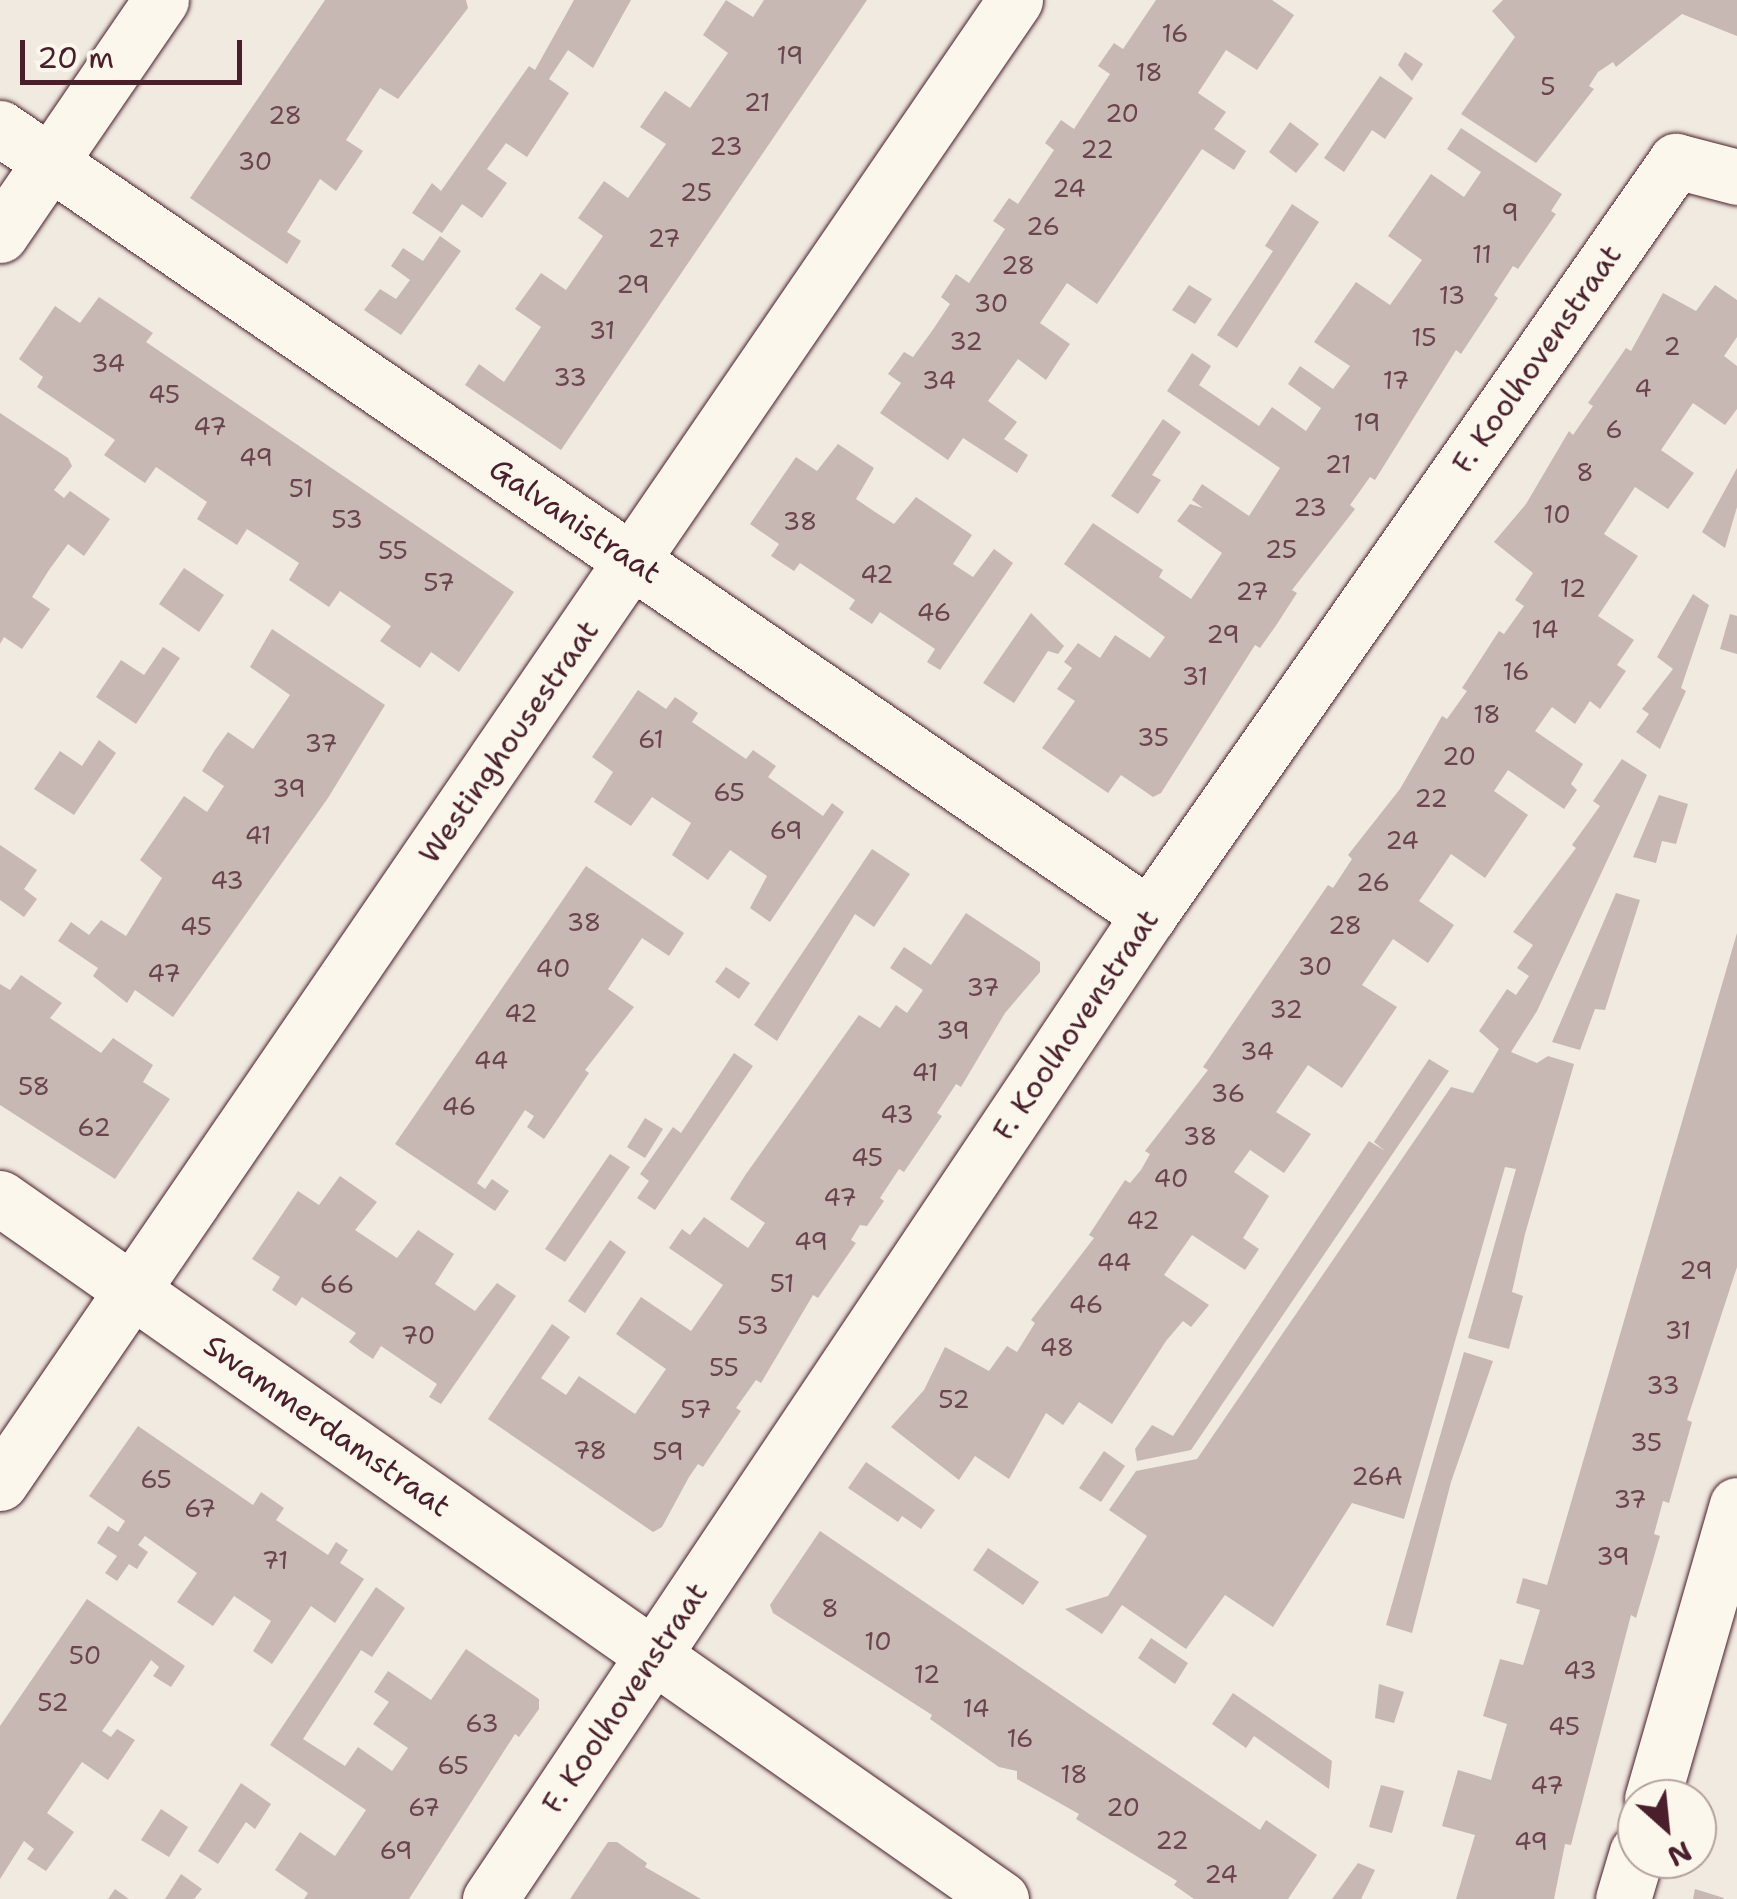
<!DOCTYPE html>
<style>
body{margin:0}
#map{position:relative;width:1737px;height:1899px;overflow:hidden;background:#f0eae0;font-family:"Shantell Sans",sans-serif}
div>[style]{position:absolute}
.building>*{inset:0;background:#c8b8b3}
.roads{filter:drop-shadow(0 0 2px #4a1f2b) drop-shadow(0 0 2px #4a1f2b)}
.minor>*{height:55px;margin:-27.5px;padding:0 27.5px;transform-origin:27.5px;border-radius:27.5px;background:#fbf7ec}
span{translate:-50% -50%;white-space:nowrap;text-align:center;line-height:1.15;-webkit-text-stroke:8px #fbf7ec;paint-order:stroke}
.number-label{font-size:25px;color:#6a454d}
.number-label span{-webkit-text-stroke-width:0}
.street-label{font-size:30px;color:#4a1f2b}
.north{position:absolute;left:1617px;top:1779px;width:100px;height:100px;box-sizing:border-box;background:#fbf7ec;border:2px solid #b4a19f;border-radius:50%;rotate:153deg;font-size:28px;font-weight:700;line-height:40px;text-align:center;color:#4a1f2b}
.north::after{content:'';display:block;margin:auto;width:35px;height:45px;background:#4a1f2b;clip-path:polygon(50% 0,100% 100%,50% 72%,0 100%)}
.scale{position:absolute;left:20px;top:40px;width:222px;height:45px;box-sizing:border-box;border:5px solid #4a1f2b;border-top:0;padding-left:12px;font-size:30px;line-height:35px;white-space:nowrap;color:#4a1f2b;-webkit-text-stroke:8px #fbf7ec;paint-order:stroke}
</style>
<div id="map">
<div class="building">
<i style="clip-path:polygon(325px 0,466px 0,468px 8px,398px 99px,380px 88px,346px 140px,363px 151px,336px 191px,320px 179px,287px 232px,301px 241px,287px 264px,190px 198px)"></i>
<i style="clip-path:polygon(574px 0,631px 0,593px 68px,568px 50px,549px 79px,569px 93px,527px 157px,506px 143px,487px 169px,507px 183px,482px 218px,462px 204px,442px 233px,412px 213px,432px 183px,441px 191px,529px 66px,535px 70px)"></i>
<i style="clip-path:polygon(726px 0,753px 17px,764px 0,867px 0,561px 450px,465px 385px,479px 364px,504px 382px,541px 327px,515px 309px,541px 273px,566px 290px,603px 236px,578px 218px,604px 181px,628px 198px,666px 144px,640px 127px,653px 108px,665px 91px,690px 108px,728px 53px,703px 35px)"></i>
<i style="clip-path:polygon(1156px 0,1272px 0,1294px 15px,1257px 70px,1226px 50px,1198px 93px,1226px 112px,1214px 129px,1246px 151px,1234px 170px,1202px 149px,1097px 304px,1067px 283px,1040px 323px,1070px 344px,1059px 360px,1046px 380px,1018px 359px,988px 401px,1017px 422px,1004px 439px,1028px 455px,1017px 473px,963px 438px,948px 460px,880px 413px,901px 383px,888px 374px,904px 352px,913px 357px,932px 331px,950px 304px,941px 297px,956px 274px,969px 283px,1005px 229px,993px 221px,1009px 198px,1018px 204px,1054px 150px,1045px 143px,1061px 120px,1074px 129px,1110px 74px,1098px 66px,1114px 43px,1123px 49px)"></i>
<i style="clip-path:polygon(1503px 0,1737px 0,1737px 36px,1682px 14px,1616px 67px,1613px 62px,1598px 72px,1589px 86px,1594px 89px,1536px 163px,1461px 114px,1515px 37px,1492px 11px)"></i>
<i style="clip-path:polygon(1405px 52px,1423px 64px,1412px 81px,1398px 65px)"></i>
<i style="clip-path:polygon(1380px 76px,1413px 98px,1385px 139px,1372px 130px,1344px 172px,1324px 158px)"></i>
<i style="clip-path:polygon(1290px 122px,1319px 144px,1296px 173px,1269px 152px)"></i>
<i style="clip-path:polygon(1461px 128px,1562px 194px,1551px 211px,1556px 214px,1518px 269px,1513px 266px,1494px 295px,1498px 298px,1461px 354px,1456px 350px,1375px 480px,1370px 477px,1350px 505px,1355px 509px,1292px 590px,1297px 593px,1277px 624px,1260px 648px,1255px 645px,1161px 793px,1153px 797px,1121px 775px,1108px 793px,1042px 748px,1075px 701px,1057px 689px,1072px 668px,1064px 662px,1078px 643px,1100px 658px,1115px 635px,1150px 658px,1165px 637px,1064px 564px,1093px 523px,1163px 570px,1159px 577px,1191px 599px,1222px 553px,1177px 521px,1190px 504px,1203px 508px,1192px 500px,1202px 484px,1249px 516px,1280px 468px,1167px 391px,1192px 353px,1211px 366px,1199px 385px,1259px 426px,1272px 407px,1306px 431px,1321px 408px,1288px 384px,1300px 366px,1333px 389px,1350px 366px,1314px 342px,1356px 282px,1390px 305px,1422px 260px,1388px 236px,1431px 174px,1464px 197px,1481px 172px,1447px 149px)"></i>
<i style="clip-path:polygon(1292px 204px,1319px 222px,1237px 348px,1217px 335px,1273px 251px,1265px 246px)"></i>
<i style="clip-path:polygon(440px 236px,461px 251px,401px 335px,364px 310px,380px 289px,396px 299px,410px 280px,391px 266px,403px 248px,423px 261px)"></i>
<i style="clip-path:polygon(1189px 285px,1212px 299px,1195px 324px,1172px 310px)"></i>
<i style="clip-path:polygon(1715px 285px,1737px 300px,1737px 337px,1724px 356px,1737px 366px,1737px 409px,1725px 425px,1693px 403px,1661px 450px,1694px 473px,1668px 509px,1635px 487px,1604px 534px,1638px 556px,1598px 616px,1634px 640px,1617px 665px,1626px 671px,1600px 709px,1590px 701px,1575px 724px,1552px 707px,1535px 731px,1583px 764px,1571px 784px,1577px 790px,1564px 809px,1508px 770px,1494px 791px,1528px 815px,1485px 878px,1451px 854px,1419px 901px,1454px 925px,1428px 963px,1393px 939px,1362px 985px,1397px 1007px,1342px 1088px,1308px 1065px,1276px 1112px,1311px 1134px,1298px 1153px,1284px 1173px,1250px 1150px,1234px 1172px,1269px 1196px,1243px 1238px,1259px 1249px,1245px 1270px,1192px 1235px,1164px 1275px,1209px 1305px,1191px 1327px,1183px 1321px,1166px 1341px,1112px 1424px,1079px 1402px,1063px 1425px,1046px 1413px,1009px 1479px,975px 1456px,959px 1480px,891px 1427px,924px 1390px,945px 1347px,989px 1371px,1007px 1346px,1017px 1352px,1035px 1323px,1031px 1320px,1094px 1238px,1089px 1235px,1125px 1180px,1130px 1183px,1141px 1170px,1150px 1154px,1145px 1151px,1208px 1070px,1203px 1067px,1328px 885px,1333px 888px,1352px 859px,1348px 855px,1400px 789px,1442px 716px,1447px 719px,1467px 691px,1462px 688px,1499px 631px,1504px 634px,1524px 606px,1515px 600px,1533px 573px,1494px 542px,1526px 504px,1569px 431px,1573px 435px,1593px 406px,1588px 403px,1626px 348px,1631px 351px,1663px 293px,1696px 311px)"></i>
<i style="clip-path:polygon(99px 297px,153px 333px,146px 342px,514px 592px,459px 672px,431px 652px,420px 668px,380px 641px,391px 626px,340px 591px,329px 607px,289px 580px,299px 563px,247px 529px,237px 545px,197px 519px,207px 502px,156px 467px,145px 483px,104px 455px,115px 440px,37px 387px,43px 377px,19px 359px,55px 306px,80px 323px)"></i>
<i style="clip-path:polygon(0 413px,68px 458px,72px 466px,54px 490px,64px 498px,70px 491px,110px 519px,84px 556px,68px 544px,49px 570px,32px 597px,50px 609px,22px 649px,4px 637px,0 644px)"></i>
<i style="clip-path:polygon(1163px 419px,1181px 432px,1152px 475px,1161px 480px,1138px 514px,1111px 496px)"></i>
<i style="clip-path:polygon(838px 444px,874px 468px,856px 499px,875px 512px,894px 524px,916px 497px,972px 535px,953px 564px,973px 577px,994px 549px,1013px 563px,940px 670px,927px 662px,935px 649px,880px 612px,872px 624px,849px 609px,855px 600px,800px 563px,794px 571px,771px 556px,779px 544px,750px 524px,796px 457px,817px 471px)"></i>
<i style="clip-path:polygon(1737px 468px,1737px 507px,1725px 548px,1702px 532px)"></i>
<i style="clip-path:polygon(184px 568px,224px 595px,199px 632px,159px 604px)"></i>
<i style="clip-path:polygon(1693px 594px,1709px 605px,1681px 688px,1686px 691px,1660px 749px,1636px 732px,1649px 714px,1642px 709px,1673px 669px,1657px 657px)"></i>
<i style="clip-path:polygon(1031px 613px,1064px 646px,1058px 654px,1048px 651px,1014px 703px,983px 683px)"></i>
<i style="clip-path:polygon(1730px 614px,1737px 616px,1737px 654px,1720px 649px)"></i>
<i style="clip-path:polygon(272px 629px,385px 705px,328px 798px,173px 1017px,135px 990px,127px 1003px,93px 976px,98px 968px,58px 941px,71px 922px,89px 935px,101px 920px,126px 936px,162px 878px,140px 860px,184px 796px,207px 812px,224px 786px,202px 771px,215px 750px,228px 732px,253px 749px,290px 695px,250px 667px)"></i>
<i style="clip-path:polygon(163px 647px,180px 658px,136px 724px,96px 697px,121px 660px,144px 675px)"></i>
<i style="clip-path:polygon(638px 690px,666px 709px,675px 697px,698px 713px,692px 722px,746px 759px,753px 750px,776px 766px,768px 777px,823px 816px,832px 803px,844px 812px,770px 922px,750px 908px,767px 876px,750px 864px,730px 850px,708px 880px,672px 855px,691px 823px,652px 797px,631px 826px,594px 802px,613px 772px,592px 757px)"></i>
<i style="clip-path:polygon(99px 740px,116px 753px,74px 815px,34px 789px,60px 751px,82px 766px)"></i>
<i style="clip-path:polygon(1622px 759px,1647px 775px,1537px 1011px,1511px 1052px,1537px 1063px,1548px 1056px,1574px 1064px,1525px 1234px,1512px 1292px,1523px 1296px,1509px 1349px,1468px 1338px,1516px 1169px,1505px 1167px,1404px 1519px,1352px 1503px,1273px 1627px,1225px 1595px,1186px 1649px,1122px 1605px,1102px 1634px,1065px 1609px,1108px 1596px,1147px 1536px,1109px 1510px,1136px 1471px,1197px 1459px,1451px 1087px,1473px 1093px,1499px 1049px,1479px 1031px,1507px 989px,1516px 995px,1529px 976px,1517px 968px,1533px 945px,1513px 932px,1576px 848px,1572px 845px,1600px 806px,1593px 801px)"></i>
<i style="clip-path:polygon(1659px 795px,1688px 804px,1676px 844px,1662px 841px,1656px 863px,1633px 857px)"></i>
<i style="clip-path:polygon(0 845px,37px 870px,24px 889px,37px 899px,24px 917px,0 900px)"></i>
<i style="clip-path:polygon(872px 849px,910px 874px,874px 927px,855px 914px,777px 1041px,754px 1025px)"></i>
<i style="clip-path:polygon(586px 866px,684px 933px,669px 956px,642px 938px,608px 989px,634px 1007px,585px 1070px,589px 1073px,544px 1139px,527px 1127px,534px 1116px,525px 1110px,477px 1183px,485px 1189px,492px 1179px,509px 1191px,495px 1211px,395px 1144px)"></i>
<i style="clip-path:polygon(1616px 893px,1640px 900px,1605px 1010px,1595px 1009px,1580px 1050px,1552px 1042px)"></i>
<i style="clip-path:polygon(966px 913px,1040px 962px,1040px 972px,1005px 1013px,961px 1087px,956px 1084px,937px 1113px,942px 1116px,904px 1172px,899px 1169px,880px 1198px,884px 1201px,867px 1226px,860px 1225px,851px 1240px,856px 1243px,818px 1298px,813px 1295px,761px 1383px,756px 1380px,736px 1408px,741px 1411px,703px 1467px,698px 1464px,689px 1477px,662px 1527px,653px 1532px,488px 1419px,552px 1324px,570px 1337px,541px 1378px,566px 1395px,579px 1376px,635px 1414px,666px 1369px,616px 1334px,641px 1297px,691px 1331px,723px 1285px,669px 1248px,682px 1229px,690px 1235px,704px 1217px,748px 1248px,765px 1223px,730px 1199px,746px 1174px,859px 1015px,880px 1028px,896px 1005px,907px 1013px,923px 990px,890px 968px,904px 947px,931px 965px)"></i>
<i style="clip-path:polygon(1737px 933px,1737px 1267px,1687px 1420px,1692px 1422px,1669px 1503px,1663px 1501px,1654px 1534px,1660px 1536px,1636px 1618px,1631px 1615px,1571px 1845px,1565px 1844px,1554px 1899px,1456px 1899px,1475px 1835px,1442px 1826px,1458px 1770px,1491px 1780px,1507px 1724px,1483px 1716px,1500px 1659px,1523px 1665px,1540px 1610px,1516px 1603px,1523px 1578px,1547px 1585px)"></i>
<i style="clip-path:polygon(726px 967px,750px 983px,739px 999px,715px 982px)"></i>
<i style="clip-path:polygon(21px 975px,62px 1003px,50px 1018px,101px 1053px,113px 1038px,153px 1065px,143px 1082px,170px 1099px,115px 1179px,0 1105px,0 984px,10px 990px)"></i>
<i style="clip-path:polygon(734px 1053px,753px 1066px,655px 1210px,637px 1198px,649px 1181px,640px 1174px,673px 1127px,681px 1133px)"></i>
<i style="clip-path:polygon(1429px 1059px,1449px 1071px,1191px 1450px,1137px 1461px,1135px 1449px,1152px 1425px,1173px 1436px,1369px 1141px,1385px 1151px,1374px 1142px)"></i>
<i style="clip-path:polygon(645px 1118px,663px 1129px,645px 1158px,627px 1147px)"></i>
<i style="clip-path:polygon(610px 1154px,630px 1167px,565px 1262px,545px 1249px)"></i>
<i style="clip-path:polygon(340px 1176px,377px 1202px,355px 1230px,397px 1258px,418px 1230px,454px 1254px,435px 1284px,475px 1311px,497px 1283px,516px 1296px,441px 1404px,429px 1397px,437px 1384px,381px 1346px,373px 1359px,361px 1351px,349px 1342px,356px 1333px,302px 1297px,296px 1306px,272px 1290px,280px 1277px,252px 1259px,298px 1191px,319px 1205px)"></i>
<i style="clip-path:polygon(610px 1240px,626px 1252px,585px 1313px,568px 1301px)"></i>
<i style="clip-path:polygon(1464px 1352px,1493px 1361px,1451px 1482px,1412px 1633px,1386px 1625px)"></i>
<i style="clip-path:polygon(138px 1426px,253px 1505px,261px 1492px,284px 1508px,276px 1520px,328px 1555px,336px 1542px,348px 1550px,340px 1563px,364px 1579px,335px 1623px,311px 1606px,272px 1664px,253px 1651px,271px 1621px,234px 1596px,213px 1626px,177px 1602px,197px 1573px,145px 1536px,138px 1545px,148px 1552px,137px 1569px,129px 1564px,117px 1581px,105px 1573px,117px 1556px,97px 1543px,108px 1526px,118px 1532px,125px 1521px,89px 1496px)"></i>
<i style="clip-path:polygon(1104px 1451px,1125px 1466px,1101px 1502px,1079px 1488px)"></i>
<i style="clip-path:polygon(866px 1462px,935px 1510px,921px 1529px,902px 1516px,898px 1522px,848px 1488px)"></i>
<i style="clip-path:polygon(820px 1531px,1260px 1830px,1266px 1820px,1317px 1855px,1288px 1899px,1194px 1899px,1174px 1885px,1177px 1881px,1076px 1819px,1079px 1814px,1017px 1779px,1017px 1771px,999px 1767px,930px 1719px,932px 1715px,773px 1613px,770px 1605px)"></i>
<i style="clip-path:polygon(988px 1548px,1039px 1582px,1023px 1605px,973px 1570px)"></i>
<i style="clip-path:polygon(376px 1587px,405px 1608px,372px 1657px,361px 1650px,303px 1739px,345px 1766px,358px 1747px,392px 1771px,408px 1748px,373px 1724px,389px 1702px,374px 1692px,388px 1671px,431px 1700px,466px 1649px,539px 1699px,539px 1709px,519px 1737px,515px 1734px,409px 1899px,304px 1899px,308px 1893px,275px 1870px,300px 1832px,335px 1856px,366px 1810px,270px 1745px)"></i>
<i style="clip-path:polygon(87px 1599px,185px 1666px,171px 1687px,153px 1676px,159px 1667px,151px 1660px,127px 1695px,102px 1731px,111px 1737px,117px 1729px,135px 1740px,108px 1780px,82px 1762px,64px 1788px,47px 1813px,74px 1832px,46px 1871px,27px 1859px,34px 1849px,24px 1841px,0 1879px,0 1726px)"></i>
<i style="clip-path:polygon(1151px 1638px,1188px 1663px,1175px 1684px,1138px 1658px)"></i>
<i style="clip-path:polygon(1379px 1684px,1404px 1692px,1394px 1723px,1375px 1718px)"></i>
<i style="clip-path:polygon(1233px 1693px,1332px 1761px,1329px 1789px,1254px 1736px,1246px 1748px,1212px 1724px)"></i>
<i style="clip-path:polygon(241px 1783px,271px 1804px,255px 1829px,246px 1822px,218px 1864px,198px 1851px)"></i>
<i style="clip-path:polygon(1381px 1785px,1404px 1791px,1392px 1833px,1369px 1827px)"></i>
<i style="clip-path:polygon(161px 1809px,188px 1827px,169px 1857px,141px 1840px)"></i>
<i style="clip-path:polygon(608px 1842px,617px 1842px,647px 1863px,645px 1867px,701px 1899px,570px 1899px)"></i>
<i style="clip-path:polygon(1358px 1863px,1375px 1870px,1361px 1899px,1332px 1899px)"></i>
<i style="clip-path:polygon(181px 1874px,202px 1889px,194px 1899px,165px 1899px)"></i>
<i style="clip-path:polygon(115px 1889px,129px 1899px,108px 1899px)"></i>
<i style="clip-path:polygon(1695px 1889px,1724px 1898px,1724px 1899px,1693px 1899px)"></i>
</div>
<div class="roads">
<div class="minor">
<i style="left:0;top:128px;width:1393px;rotate:34.41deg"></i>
<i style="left:0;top:235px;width:285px;rotate:-55.6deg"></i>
<i style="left:0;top:1198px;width:1222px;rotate:35deg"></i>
<i style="left:0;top:1483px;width:1797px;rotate:-55.61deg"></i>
<i style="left:1652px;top:1799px;width:306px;rotate:-73.9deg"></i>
<i style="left:490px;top:1899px;width:1184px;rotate:-56.19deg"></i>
<i style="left:1149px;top:915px;width:920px;rotate:-55.05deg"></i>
<i style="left:1676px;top:161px;width:63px;rotate:14.7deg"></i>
<i style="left:1623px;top:1899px;width:49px;rotate:-73.4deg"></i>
</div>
</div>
<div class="number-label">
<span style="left:1175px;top:33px">16</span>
<span style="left:790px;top:55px">19</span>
<span style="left:1149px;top:72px">18</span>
<span style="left:1548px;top:86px">5</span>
<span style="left:757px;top:102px">21</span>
<span style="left:1122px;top:113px">20</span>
<span style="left:285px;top:115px">28</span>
<span style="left:726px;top:146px">23</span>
<span style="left:1097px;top:149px">22</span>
<span style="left:255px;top:161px">30</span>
<span style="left:1069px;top:188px">24</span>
<span style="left:696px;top:192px">25</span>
<span style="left:1510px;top:212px">9</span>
<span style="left:1043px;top:226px">26</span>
<span style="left:664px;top:238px">27</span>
<span style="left:1482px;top:254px">11</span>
<span style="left:1018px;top:265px">28</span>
<span style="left:633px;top:284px">29</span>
<span style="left:1452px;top:295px">13</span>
<span style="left:991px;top:303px">30</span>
<span style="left:602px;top:330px">31</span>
<span style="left:1424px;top:337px">15</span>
<span style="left:966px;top:341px">32</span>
<span style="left:1672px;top:346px">2</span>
<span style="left:108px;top:363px">34</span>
<span style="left:570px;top:377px">33</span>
<span style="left:939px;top:380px">34</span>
<span style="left:1396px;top:380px">17</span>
<span style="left:1643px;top:388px">4</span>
<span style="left:164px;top:394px">45</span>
<span style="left:1367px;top:422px">19</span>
<span style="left:210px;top:426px">47</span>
<span style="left:1614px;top:429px">6</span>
<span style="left:256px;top:457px">49</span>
<span style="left:1338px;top:464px">21</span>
<span style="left:1585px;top:472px">8</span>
<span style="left:301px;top:488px">51</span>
<span style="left:1310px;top:507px">23</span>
<span style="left:1557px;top:514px">10</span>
<span style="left:347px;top:519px">53</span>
<span style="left:800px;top:521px">38</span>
<span style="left:1281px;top:549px">25</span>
<span style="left:393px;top:550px">55</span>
<span style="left:877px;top:574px">42</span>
<span style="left:439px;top:582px">57</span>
<span style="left:1573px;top:588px">12</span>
<span style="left:1252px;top:591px">27</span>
<span style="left:934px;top:612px">46</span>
<span style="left:1545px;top:629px">14</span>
<span style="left:1223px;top:634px">29</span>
<span style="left:1516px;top:671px">16</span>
<span style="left:1195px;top:676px">31</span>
<span style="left:1487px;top:714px">18</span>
<span style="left:1153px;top:737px">35</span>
<span style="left:651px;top:739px">61</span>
<span style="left:321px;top:743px">37</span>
<span style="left:1459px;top:756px">20</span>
<span style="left:289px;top:788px">39</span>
<span style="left:729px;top:792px">65</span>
<span style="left:1431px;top:798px">22</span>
<span style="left:786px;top:830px">69</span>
<span style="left:258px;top:835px">41</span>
<span style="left:1402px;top:840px">24</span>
<span style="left:227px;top:880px">43</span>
<span style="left:1373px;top:882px">26</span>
<span style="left:584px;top:922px">38</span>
<span style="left:1345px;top:925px">28</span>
<span style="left:196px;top:926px">45</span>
<span style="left:1315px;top:966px">30</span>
<span style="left:553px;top:968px">40</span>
<span style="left:164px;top:973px">47</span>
<span style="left:983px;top:987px">37</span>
<span style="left:1286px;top:1009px">32</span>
<span style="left:521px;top:1013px">42</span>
<span style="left:953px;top:1030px">39</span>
<span style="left:1257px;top:1051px">34</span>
<span style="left:491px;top:1060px">44</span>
<span style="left:925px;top:1072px">41</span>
<span style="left:34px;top:1086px">58</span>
<span style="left:1228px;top:1093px">36</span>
<span style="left:459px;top:1106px">46</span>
<span style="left:897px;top:1114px">43</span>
<span style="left:94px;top:1127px">62</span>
<span style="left:1200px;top:1136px">38</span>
<span style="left:867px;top:1157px">45</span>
<span style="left:1171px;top:1178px">40</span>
<span style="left:840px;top:1197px">47</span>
<span style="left:1143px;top:1220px">42</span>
<span style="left:811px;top:1241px">49</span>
<span style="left:1114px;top:1262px">44</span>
<span style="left:1696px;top:1270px">29</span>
<span style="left:782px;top:1283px">51</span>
<span style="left:337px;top:1284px">66</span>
<span style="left:1086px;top:1304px">46</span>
<span style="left:753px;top:1325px">53</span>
<span style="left:1678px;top:1330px">31</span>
<span style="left:418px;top:1335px">70</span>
<span style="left:1057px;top:1347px">48</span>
<span style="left:724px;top:1367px">55</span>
<span style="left:1663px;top:1385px">33</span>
<span style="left:954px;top:1399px">52</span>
<span style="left:696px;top:1409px">57</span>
<span style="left:1646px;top:1442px">35</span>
<span style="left:590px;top:1450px">78</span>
<span style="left:668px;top:1451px">59</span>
<span style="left:1377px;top:1476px">26A</span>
<span style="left:156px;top:1479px">65</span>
<span style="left:1630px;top:1499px">37</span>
<span style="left:200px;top:1508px">67</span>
<span style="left:1613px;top:1556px">39</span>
<span style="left:275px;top:1560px">71</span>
<span style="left:830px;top:1608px">8</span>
<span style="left:878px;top:1641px">10</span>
<span style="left:85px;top:1655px">50</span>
<span style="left:1580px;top:1670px">43</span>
<span style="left:927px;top:1674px">12</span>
<span style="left:53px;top:1702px">52</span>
<span style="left:976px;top:1708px">14</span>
<span style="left:482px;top:1723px">63</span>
<span style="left:1564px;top:1726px">45</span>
<span style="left:1020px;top:1738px">16</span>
<span style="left:453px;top:1765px">65</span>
<span style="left:1074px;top:1774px">18</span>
<span style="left:1547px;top:1785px">47</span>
<span style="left:424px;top:1807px">67</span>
<span style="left:1123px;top:1807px">20</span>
<span style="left:1172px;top:1840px">22</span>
<span style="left:1531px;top:1841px">49</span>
<span style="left:396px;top:1850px">69</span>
<span style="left:1221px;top:1874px">24</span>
</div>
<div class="street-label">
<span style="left:1537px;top:359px;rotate:-55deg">F. Koolhovenstraat</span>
<span style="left:575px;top:521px;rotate:34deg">Galvanistraat</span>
<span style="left:509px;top:742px;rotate:-55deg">Westinghousestraat</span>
<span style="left:1076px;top:1025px;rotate:-56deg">F. Koolhovenstraat</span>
<span style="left:327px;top:1426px;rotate:35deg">Swammerdamstraat</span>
<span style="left:625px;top:1698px;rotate:-56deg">F. Koolhovenstraat</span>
</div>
<div class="north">N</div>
<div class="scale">20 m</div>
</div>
